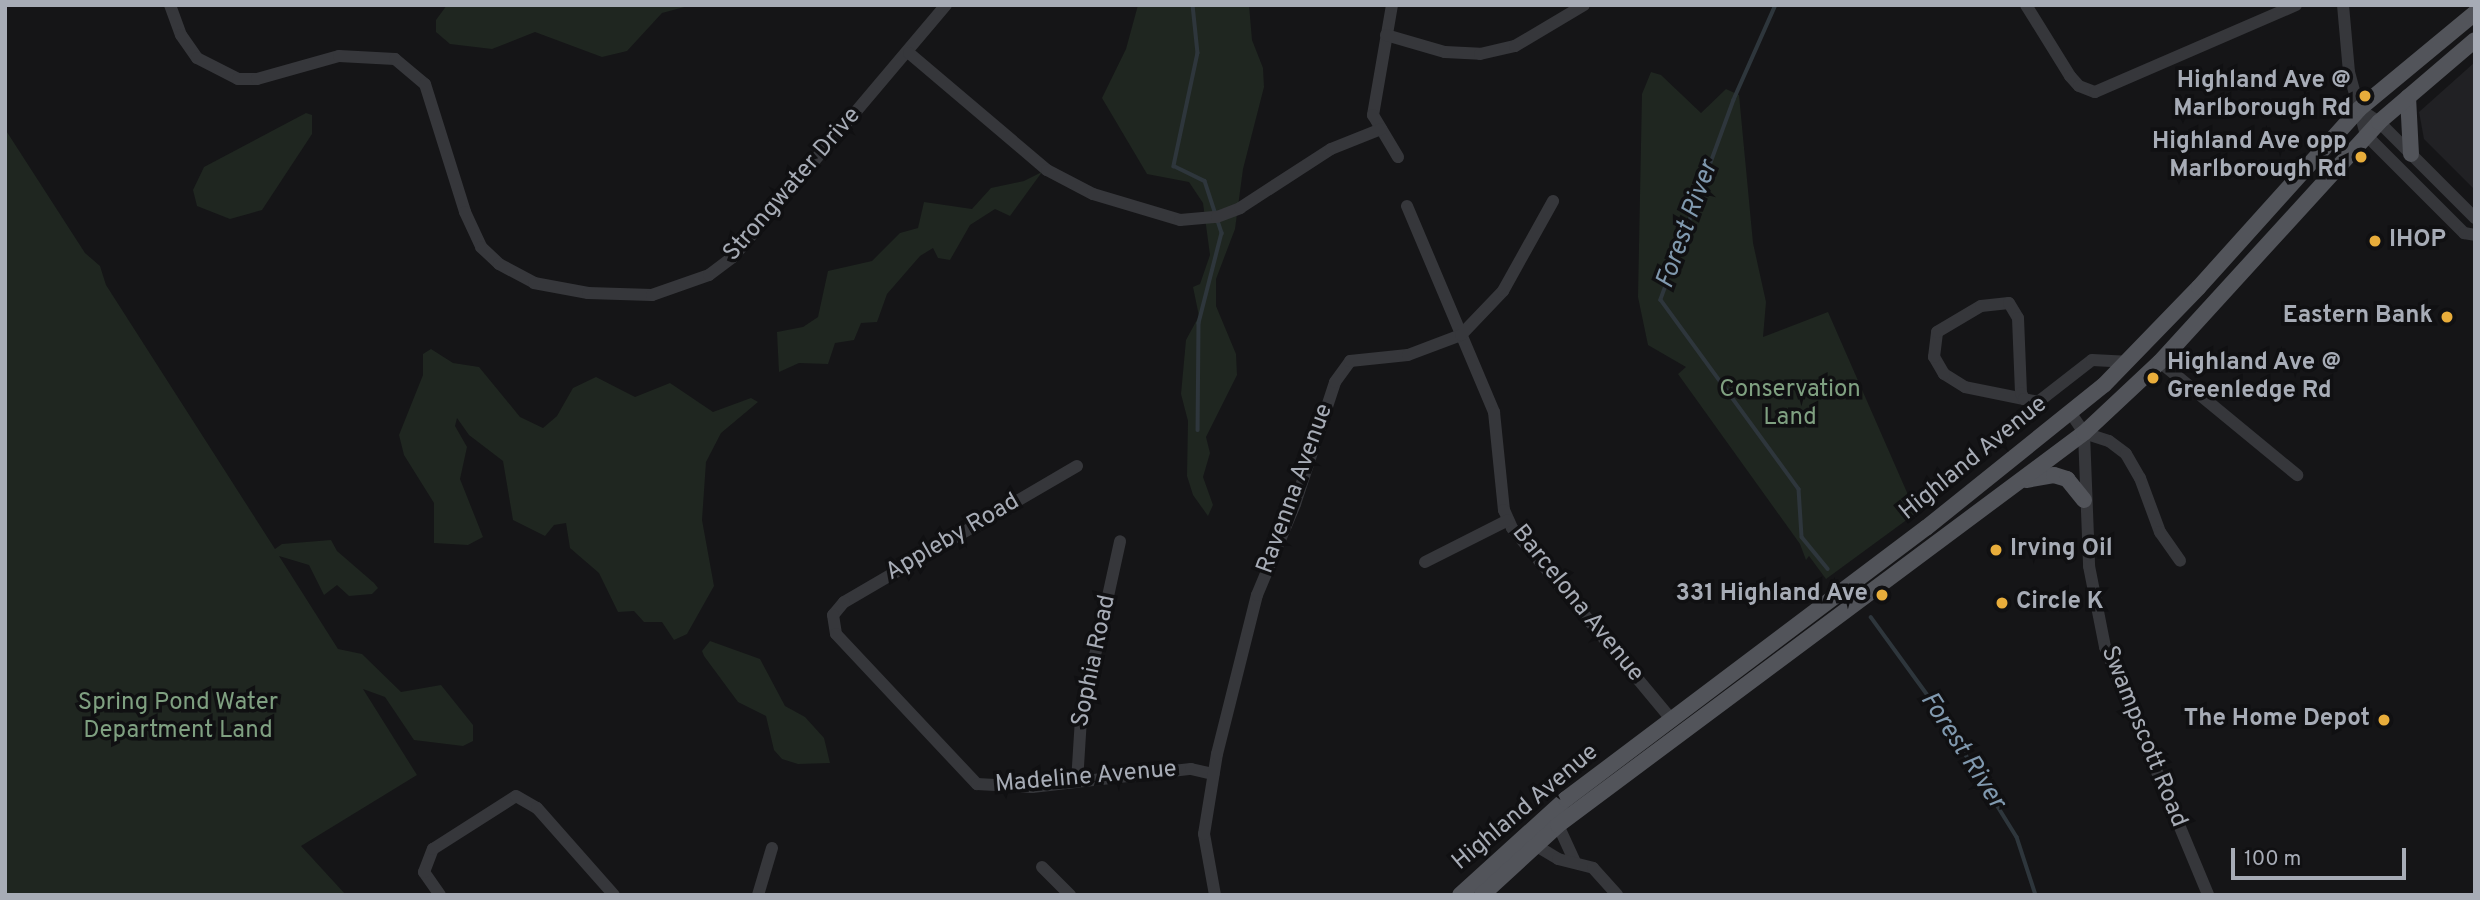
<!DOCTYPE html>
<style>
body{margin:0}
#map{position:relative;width:2480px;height:900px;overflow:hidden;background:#151517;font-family:Overpass,sans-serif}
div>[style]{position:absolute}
.built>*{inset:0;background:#212124}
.green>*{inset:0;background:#1f2620}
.stream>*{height:3.5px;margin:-1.75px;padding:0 1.75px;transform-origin:1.75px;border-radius:1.75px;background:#2e363c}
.minor>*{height:12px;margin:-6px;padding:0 6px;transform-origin:6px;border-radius:6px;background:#36373b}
.major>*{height:16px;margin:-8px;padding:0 8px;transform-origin:8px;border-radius:8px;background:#52545a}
.dots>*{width:19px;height:19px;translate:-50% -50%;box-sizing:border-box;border:4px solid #101012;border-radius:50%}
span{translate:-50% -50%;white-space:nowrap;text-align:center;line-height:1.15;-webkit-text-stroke:7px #101012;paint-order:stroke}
.poi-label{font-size:24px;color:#a7acb6;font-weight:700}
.right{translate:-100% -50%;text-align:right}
.left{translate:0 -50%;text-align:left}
.street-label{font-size:24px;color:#a7acb6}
.park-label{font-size:24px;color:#7fa081}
.water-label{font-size:26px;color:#8099af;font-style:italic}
.frame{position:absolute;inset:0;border:7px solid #a7acb6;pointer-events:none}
.scale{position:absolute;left:2231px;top:848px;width:175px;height:32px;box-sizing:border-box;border:4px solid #a7acb6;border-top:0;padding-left:9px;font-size:21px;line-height:24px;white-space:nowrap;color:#a7acb6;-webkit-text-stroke:5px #101012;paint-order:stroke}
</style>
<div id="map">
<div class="built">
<i style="clip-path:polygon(2475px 62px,2475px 190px,2424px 139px,2419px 112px)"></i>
</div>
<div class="green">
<i style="clip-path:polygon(447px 5px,692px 5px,662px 13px,627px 51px,602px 57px,535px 32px,492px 49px,450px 44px,436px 32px,436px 20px)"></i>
<i style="clip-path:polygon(1138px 5px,1249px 5px,1252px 40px,1263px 68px,1264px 87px,1243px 169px,1235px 229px,1216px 279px,1216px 306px,1236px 354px,1237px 375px,1206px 437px,1210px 453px,1203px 477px,1213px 505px,1208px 516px,1193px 495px,1187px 476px,1188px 421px,1181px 394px,1186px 340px,1199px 316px,1193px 287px,1200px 284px,1210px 255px,1203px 203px,1189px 182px,1147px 174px,1102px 98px,1126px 49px)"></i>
<i style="clip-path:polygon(1651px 72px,1661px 75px,1701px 113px,1726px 89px,1739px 95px,1753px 243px,1766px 302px,1763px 337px,1828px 312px,1916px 513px,1826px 579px,1809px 556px,1806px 560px,1800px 544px,1678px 374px,1686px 367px,1648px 345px,1638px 297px,1642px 94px)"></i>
<i style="clip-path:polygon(306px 113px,312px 115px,312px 134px,262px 210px,230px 219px,197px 206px,193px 190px,204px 167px)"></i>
<i style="clip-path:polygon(5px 129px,85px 253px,100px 266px,106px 285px,275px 549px,282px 544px,331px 540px,337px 551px,374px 583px,378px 588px,372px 594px,349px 596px,337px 585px,324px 595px,309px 565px,279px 556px,338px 649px,362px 654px,401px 692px,441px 685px,473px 725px,473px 741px,463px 746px,414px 740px,385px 697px,363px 689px,417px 775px,301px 846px,346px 895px,5px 895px)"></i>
<i style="clip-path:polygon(1042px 172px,1010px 216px,995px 209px,970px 225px,950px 260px,938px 258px,933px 248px,920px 256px,887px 294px,877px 322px,861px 323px,854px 340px,835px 343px,828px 364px,799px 363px,779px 372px,777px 332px,803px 327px,818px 317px,828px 271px,872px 261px,900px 233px,918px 228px,924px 202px,972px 209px,991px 188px,1024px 181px)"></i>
<i style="clip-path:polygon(431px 349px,453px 363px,479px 367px,520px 417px,543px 428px,557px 416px,573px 388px,596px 377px,635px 397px,670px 383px,713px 412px,751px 398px,758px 402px,721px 433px,706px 462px,702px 520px,714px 586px,687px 634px,674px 640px,662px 622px,644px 622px,634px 611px,618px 612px,599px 573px,570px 548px,566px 523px,554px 525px,545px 536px,513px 520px,503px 461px,469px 435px,457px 418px,455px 426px,467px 447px,460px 479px,483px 537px,468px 545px,434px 543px,434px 503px,404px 455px,399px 435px,423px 375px,423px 354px)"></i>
<i style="clip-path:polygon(710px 641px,760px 659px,785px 706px,805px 717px,824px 738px,830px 763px,798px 764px,782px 759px,774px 750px,766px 716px,738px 702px,704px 656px,702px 651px)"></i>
</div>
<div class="stream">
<i style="left:1193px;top:5px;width:48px;rotate:84.1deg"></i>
<i style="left:1198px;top:53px;width:116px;rotate:102deg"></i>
<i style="left:1174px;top:166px;width:34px;rotate:26deg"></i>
<i style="left:1205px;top:181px;width:55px;rotate:71.9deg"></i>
<i style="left:1222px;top:233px;width:93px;rotate:104.3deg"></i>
<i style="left:1199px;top:323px;width:107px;rotate:90.5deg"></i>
<i style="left:1776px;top:5px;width:104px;rotate:113.9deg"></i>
<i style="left:1734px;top:100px;width:213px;rotate:110.1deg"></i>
<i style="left:1661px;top:300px;width:234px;rotate:53.9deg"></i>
<i style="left:1799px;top:489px;width:48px;rotate:86.4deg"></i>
<i style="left:1802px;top:537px;width:41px;rotate:50.9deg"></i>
<i style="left:1871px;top:617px;width:109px;rotate:54deg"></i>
<i style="left:1935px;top:705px;width:155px;rotate:58.2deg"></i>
<i style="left:2017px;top:837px;width:61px;rotate:71.9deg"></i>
</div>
<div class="minor">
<i style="left:170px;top:5px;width:32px;rotate:70deg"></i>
<i style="left:181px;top:35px;width:28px;rotate:55deg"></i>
<i style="left:197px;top:58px;width:46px;rotate:27.1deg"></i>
<i style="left:238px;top:79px;width:19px"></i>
<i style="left:257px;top:79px;width:85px;rotate:-15.7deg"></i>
<i style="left:339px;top:56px;width:56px;rotate:3.1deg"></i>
<i style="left:395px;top:59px;width:39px;rotate:40deg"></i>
<i style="left:425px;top:84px;width:134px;rotate:72.6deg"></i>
<i style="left:465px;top:212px;width:38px;rotate:65deg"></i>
<i style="left:481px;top:247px;width:25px;rotate:43deg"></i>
<i style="left:499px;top:264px;width:40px;rotate:28deg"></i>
<i style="left:534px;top:283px;width:55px;rotate:10.5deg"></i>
<i style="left:588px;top:293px;width:64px;rotate:1.8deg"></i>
<i style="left:652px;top:295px;width:60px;rotate:-19.3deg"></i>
<i style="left:709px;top:275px;width:30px;rotate:-37deg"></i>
<i style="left:733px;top:257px;width:330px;rotate:-49.8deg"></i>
<i style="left:1392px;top:5px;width:112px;rotate:99.8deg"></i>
<i style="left:1373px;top:115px;width:49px;rotate:59.2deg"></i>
<i style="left:2026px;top:5px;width:84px;rotate:58.2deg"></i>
<i style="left:2070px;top:76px;width:13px;rotate:48deg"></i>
<i style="left:2079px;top:86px;width:17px;rotate:21deg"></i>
<i style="left:2095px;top:92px;width:219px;rotate:-23.4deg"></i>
<i style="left:2343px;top:5px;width:67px;rotate:84.9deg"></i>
<i style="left:2349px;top:72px;width:65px;rotate:74.9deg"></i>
<i style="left:2366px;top:135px;width:139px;rotate:45deg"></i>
<i style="left:2464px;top:233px;width:11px;rotate:10deg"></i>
<i style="left:1386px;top:35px;width:61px;rotate:16.1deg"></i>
<i style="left:1445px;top:52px;width:35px;rotate:3deg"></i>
<i style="left:1480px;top:54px;width:36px;rotate:-13deg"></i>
<i style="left:1515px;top:46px;width:80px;rotate:-30.7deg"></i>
<i style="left:909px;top:53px;width:181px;rotate:40.3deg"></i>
<i style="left:1047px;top:170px;width:52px;rotate:27.6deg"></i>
<i style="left:1093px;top:194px;width:91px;rotate:16.6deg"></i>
<i style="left:1180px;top:220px;width:37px;rotate:-5deg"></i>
<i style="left:1217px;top:217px;width:25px;rotate:-21deg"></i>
<i style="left:1240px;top:208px;width:108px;rotate:-33deg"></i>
<i style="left:1331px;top:149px;width:54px;rotate:-21.8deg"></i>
<i style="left:2359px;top:109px;width:24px;rotate:33deg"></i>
<i style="left:2379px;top:122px;width:136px;rotate:45deg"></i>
<i style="left:1407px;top:206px;width:224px;rotate:67.1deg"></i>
<i style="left:1494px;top:412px;width:99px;rotate:84.2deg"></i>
<i style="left:1504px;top:510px;width:20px;rotate:66deg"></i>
<i style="left:1512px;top:528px;width:249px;rotate:50.2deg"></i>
<i style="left:2160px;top:362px;width:178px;rotate:39.5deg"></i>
<i style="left:2024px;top:399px;width:60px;rotate:-168.5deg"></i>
<i style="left:1965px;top:387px;width:25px;rotate:-148deg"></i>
<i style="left:1944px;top:374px;width:20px;rotate:-120deg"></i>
<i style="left:1934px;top:357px;width:25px;rotate:-83deg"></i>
<i style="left:1937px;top:332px;width:51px;rotate:-30.6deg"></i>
<i style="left:1981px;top:306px;width:28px;rotate:-6deg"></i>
<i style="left:2009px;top:303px;width:17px;rotate:59deg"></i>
<i style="left:2018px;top:318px;width:75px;rotate:87.7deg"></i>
<i style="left:2021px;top:393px;width:7px;rotate:63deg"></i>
<i style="left:2024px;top:399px;width:14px;rotate:12deg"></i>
<i style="left:2038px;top:402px;width:68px;rotate:-37.9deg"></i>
<i style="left:2092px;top:360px;width:34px;rotate:3deg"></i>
<i style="left:2070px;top:412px;width:25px;rotate:56deg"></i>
<i style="left:2084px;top:433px;width:133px;rotate:87.8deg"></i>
<i style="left:2089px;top:566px;width:83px;rotate:78.8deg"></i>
<i style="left:2105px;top:647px;width:269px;rotate:67.4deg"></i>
<i style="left:2084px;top:433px;width:26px;rotate:18deg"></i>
<i style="left:2109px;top:441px;width:21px;rotate:37deg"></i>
<i style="left:2126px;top:454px;width:28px;rotate:60deg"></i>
<i style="left:2140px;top:478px;width:58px;rotate:69.7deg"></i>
<i style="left:2160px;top:532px;width:35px;rotate:55deg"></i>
<i style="left:1077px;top:466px;width:270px;rotate:149.7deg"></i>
<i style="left:844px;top:602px;width:17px;rotate:130deg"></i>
<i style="left:833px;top:615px;width:19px;rotate:81deg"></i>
<i style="left:836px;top:634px;width:206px;rotate:46.8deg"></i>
<i style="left:977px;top:784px;width:55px;rotate:3.1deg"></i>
<i style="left:1032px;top:787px;width:160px;rotate:-6.5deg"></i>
<i style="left:1191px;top:769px;width:23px;rotate:13deg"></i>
<i style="left:1425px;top:562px;width:93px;rotate:-26.8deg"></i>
<i style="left:1077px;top:782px;width:63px;rotate:-86.4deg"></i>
<i style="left:1081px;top:719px;width:182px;rotate:-77.6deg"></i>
<i style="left:1558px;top:825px;width:41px;rotate:65.3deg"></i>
<i style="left:1535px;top:845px;width:27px;rotate:31deg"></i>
<i style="left:1558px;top:859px;width:36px;rotate:14deg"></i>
<i style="left:1593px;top:868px;width:36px;rotate:48deg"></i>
<i style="left:1042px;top:867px;width:40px;rotate:45deg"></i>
<i style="left:440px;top:895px;width:28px;rotate:-125deg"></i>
<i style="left:424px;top:872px;width:25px;rotate:-69deg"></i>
<i style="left:433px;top:849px;width:98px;rotate:-32.6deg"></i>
<i style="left:516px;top:796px;width:24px;rotate:30deg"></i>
<i style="left:537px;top:808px;width:116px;rotate:48.5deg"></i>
<i style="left:758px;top:895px;width:49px;rotate:-73.4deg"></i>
<i style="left:1215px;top:895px;width:62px;rotate:-100.2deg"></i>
<i style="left:1204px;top:834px;width:81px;rotate:-80.8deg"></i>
<i style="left:1217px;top:754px;width:164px;rotate:-75.9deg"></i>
<i style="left:1257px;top:595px;width:99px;rotate:-67.3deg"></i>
<i style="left:1295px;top:504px;width:128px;rotate:-71.8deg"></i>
<i style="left:1335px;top:382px;width:26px;rotate:-54deg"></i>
<i style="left:1350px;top:361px;width:58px;rotate:-5.9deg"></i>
<i style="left:1408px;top:355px;width:57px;rotate:-20.7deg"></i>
<i style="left:1461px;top:335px;width:61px;rotate:-46.3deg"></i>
<i style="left:1503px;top:291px;width:103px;rotate:-60.9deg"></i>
</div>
<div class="major">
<i style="left:2408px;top:97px;width:57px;rotate:87deg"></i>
<i style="left:2026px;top:480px;width:28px;rotate:-10deg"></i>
<i style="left:2054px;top:475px;width:14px;rotate:17deg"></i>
<i style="left:2067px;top:479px;width:27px;rotate:51deg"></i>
<i style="left:1460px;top:895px;width:143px;rotate:-42.2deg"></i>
<i style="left:1566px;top:799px;width:451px;rotate:-37deg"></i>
<i style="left:1926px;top:528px;width:228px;rotate:-38.8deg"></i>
<i style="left:2104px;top:385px;width:136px;rotate:-45.9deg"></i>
<i style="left:2199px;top:287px;width:239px;rotate:-48deg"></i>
<i style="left:2359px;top:109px;width:151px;rotate:-39.6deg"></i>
<i style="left:1482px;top:895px;width:103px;rotate:-42.6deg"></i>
<i style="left:1558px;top:825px;width:656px;rotate:-36.7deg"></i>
<i style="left:2084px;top:433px;width:104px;rotate:-43.1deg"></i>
<i style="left:2160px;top:362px;width:325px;rotate:-47.6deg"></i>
<i style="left:2379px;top:122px;width:126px;rotate:-40.5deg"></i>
</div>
<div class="dots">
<i style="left:2365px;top:96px;background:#e8ad3b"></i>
<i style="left:2361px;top:157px;background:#e8ad3b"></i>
<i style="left:2375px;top:241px;background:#e8ad3b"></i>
<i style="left:2447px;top:317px;background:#e8ad3b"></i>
<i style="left:2153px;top:378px;background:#e8ad3b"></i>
<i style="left:1996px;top:550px;background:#e8ad3b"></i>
<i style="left:1882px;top:595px;background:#e8ad3b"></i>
<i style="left:2002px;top:603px;background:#e8ad3b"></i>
<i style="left:2384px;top:720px;background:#e8ad3b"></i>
</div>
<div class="poi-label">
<span class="right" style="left:2351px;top:96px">Highland Ave @<br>Marlborough Rd</span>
<span class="right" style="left:2347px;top:157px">Highland Ave opp<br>Marlborough Rd</span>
<span class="left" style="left:2389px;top:241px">IHOP</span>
<span class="right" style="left:2433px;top:317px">Eastern Bank</span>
<span class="left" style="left:2167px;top:378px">Highland Ave @<br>Greenledge Rd</span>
<span class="left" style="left:2010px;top:550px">Irving Oil</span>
<span class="right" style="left:1868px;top:595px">331 Highland Ave</span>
<span class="left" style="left:2016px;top:603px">Circle K</span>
<span class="right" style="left:2370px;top:720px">The Home Depot</span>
</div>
<div class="street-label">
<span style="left:793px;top:185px;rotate:-49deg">Strongwater Drive</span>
<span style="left:1974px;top:459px;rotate:-39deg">Highland Avenue</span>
<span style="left:1296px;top:489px;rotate:-70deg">Ravenna Avenue</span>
<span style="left:953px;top:538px;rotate:-30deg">Appleby Road</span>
<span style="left:1577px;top:604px;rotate:51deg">Barcelona Avenue</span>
<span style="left:1095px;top:661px;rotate:-78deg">Sophia Road</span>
<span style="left:2143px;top:737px;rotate:68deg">Swampscott Road</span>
<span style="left:1086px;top:778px;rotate:-5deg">Madeline Avenue</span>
<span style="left:1526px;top:808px;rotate:-40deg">Highland Avenue</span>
</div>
<div class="park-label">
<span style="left:1790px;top:405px">Conservation<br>Land</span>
<span style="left:178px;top:718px">Spring Pond Water<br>Department Land</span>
</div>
<div class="water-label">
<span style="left:1688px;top:225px;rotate:-70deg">Forest River</span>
<span style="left:1962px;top:751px;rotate:57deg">Forest River</span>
</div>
<div class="frame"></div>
<div class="scale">100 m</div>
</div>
